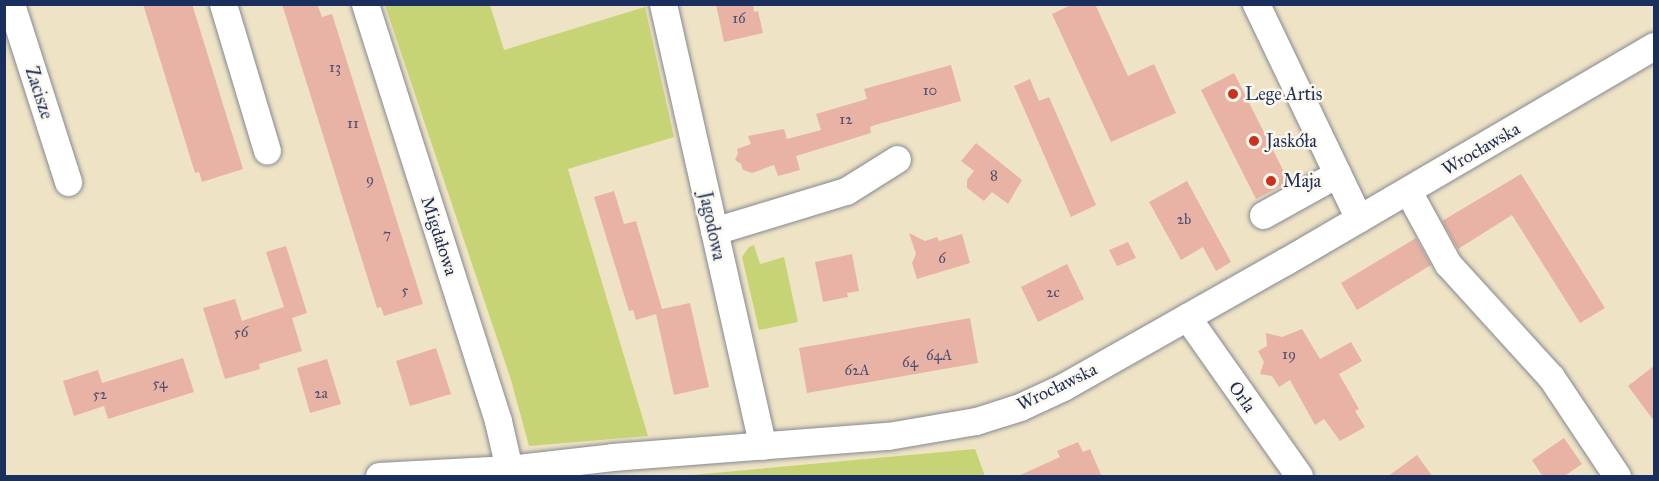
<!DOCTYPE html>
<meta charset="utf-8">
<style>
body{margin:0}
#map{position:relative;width:1659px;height:481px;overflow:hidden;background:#efe3c5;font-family:"IM FELL Great Primer",serif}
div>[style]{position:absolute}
.green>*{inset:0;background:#c7d476}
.building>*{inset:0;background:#e8b3a4}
.roads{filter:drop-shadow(0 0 2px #858992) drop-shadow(0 0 2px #858992)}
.minor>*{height:27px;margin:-13.5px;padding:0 13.5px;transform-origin:13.5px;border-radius:13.5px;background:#fff}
.dots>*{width:16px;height:16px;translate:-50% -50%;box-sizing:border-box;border:3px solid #fbf7ec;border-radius:50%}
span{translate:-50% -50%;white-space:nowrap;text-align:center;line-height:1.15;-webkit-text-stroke:5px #fbf7ec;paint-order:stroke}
.number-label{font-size:15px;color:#4e5070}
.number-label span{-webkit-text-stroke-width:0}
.street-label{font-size:18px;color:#1b2f5e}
.poi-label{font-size:18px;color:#1b2f5e}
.left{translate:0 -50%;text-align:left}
.frame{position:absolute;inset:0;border:6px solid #1b2f5e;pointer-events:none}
</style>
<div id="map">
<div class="green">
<i style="clip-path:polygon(385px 5px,490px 5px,504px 50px,645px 7px,674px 137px,568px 169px,648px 436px,529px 446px,511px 380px)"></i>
<i style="clip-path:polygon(754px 245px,760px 264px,784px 257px,798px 322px,759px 330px,742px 257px,749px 247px)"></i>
<i style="clip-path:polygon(975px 449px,985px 476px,681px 476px)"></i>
</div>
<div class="building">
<i style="clip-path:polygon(143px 4px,192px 4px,243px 169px,202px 182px,199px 172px,195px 173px)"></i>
<i style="clip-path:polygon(282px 4px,317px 4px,322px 17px,332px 14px,423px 304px,384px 316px,381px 307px,377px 308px)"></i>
<i style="clip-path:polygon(716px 4px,753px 4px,754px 12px,758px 11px,763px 33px,724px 42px)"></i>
<i style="clip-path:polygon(1073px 4px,1095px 4px,1128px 76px,1154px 64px,1176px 113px,1111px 142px,1052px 14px)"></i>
<i style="clip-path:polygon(951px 65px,961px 101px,875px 125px,870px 127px,871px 133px,796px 156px,800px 170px,778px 176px,774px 165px,752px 173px,743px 170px,741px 164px,735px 160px,738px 153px,737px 149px,751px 144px,748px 136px,784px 129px,787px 139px,821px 130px,816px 114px,867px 99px,864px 89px)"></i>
<i style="clip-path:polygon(1234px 73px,1289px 182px,1256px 199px,1201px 90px)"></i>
<i style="clip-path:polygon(1030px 79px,1039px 101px,1049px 97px,1096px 205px,1071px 217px,1014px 86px)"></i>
<i style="clip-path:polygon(976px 143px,1022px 180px,1008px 204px,992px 192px,984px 201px,967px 188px,967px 180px,974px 171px,961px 161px)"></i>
<i style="clip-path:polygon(1521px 174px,1605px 308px,1580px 323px,1512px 215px,1458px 249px,1442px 221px)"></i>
<i style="clip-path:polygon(1187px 181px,1231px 262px,1216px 271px,1203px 247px,1181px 260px,1149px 202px)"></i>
<i style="clip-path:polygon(614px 191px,624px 224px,636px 221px,662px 309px,690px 303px,709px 387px,674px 395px,656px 314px,636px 320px,633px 310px,629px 311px,594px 197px)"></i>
<i style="clip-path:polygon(909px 233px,925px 241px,937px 237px,939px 241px,962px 234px,970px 263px,917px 279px,912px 263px,916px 254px)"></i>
<i style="clip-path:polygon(1416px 238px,1431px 265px,1357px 310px,1341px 283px)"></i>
<i style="clip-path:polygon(1128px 242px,1136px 258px,1117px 266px,1109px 250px)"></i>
<i style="clip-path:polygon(286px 246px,307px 313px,292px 318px,302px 351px,259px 364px,260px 369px,225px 379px,203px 308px,235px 299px,242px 321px,284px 307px,266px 252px)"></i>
<i style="clip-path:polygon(852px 254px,859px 291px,847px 293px,848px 297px,823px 302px,815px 262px)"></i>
<i style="clip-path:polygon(1067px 264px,1084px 299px,1038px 322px,1021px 287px)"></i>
<i style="clip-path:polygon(970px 318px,978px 363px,807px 393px,799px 348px)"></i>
<i style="clip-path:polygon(1302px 329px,1320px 359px,1351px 342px,1362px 361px,1339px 374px,1359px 409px,1355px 411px,1365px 427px,1340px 441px,1324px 419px,1315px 425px,1290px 380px,1279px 387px,1272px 376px,1260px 374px,1264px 362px,1258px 351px,1267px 346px,1266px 333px,1282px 337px)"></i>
<i style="clip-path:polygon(436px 348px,451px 394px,410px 406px,396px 361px)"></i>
<i style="clip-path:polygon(183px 358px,194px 392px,108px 419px,104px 406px,74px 416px,63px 381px,98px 370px,102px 383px)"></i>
<i style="clip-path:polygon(327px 359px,341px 404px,310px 413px,297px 368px)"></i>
<i style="clip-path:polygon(1654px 366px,1654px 421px,1628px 386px)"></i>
<i style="clip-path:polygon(1564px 438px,1582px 464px,1563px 477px,1543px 477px,1532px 460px)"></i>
<i style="clip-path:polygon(1078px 442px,1083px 452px,1090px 449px,1102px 477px,1016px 477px,1060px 457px,1057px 451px)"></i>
<i style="clip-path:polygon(1417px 455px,1433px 477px,1387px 477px)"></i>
</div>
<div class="roads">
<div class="minor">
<i style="left:11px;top:4px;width:187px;rotate:72.2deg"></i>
<i style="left:223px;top:4px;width:153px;rotate:73.3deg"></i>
<i style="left:365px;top:4px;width:438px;rotate:72.3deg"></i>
<i style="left:498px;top:421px;width:49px;rotate:77.1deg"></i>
<i style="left:663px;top:4px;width:453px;rotate:77.3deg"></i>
<i style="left:1256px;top:4px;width:238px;rotate:64.4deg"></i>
<i style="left:1408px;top:191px;width:83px;rotate:61.3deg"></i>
<i style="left:1448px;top:264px;width:153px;rotate:47.7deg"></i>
<i style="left:1551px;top:377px;width:119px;rotate:56.3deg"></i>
<i style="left:1263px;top:215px;width:85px;rotate:-29deg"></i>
<i style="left:714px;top:231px;width:138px;rotate:-16.9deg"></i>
<i style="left:846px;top:191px;width:60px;rotate:-32.1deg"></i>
<i style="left:1187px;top:317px;width:194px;rotate:54.8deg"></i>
<i style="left:379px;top:476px;width:130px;rotate:-3.1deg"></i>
<i style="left:509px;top:469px;width:104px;rotate:-6.6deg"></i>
<i style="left:612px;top:457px;width:277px;rotate:-4.4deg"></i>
<i style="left:888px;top:436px;width:89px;rotate:-9.7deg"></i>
<i style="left:976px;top:421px;width:46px;rotate:-17.7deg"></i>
<i style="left:1020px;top:407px;width:47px;rotate:-24.9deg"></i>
<i style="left:1063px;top:387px;width:256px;rotate:-29.5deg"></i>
<i style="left:1286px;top:261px;width:426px;rotate:-30.3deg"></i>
</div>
</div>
<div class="dots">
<i style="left:1233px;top:94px;background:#c8321e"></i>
<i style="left:1254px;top:141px;background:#c8321e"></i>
<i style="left:1271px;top:181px;background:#c8321e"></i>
</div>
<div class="number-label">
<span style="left:739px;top:19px">16</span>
<span style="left:335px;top:68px">13</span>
<span style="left:930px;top:91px">10</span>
<span style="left:846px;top:120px">12</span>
<span style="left:353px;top:124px">11</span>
<span style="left:994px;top:176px">8</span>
<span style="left:370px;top:180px">9</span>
<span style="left:1184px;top:220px">2b</span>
<span style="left:387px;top:235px">7</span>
<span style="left:942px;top:259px">6</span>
<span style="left:405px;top:291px">5</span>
<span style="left:1053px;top:293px">2c</span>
<span style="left:241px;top:333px">56</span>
<span style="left:1289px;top:355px">19</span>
<span style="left:939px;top:356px">64A</span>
<span style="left:910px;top:363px">64</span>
<span style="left:857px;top:371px">62A</span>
<span style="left:160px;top:384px">54</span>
<span style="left:321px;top:394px">2a</span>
<span style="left:100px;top:395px">52</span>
</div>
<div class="street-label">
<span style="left:39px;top:93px;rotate:72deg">Zacisze</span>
<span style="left:1481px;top:149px;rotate:-30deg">Wrocławska</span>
<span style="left:712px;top:226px;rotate:78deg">Jagodowa</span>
<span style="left:439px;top:236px;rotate:72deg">Migdałowa</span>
<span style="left:1057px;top:387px;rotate:-26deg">Wrocławska</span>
<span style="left:1242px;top:397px;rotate:55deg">Orla</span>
</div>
<div class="poi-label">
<span class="left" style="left:1245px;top:94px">Lege Artis</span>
<span class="left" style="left:1266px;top:141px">Jaskóła</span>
<span class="left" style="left:1283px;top:181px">Maja</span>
</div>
<div class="frame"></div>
</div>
